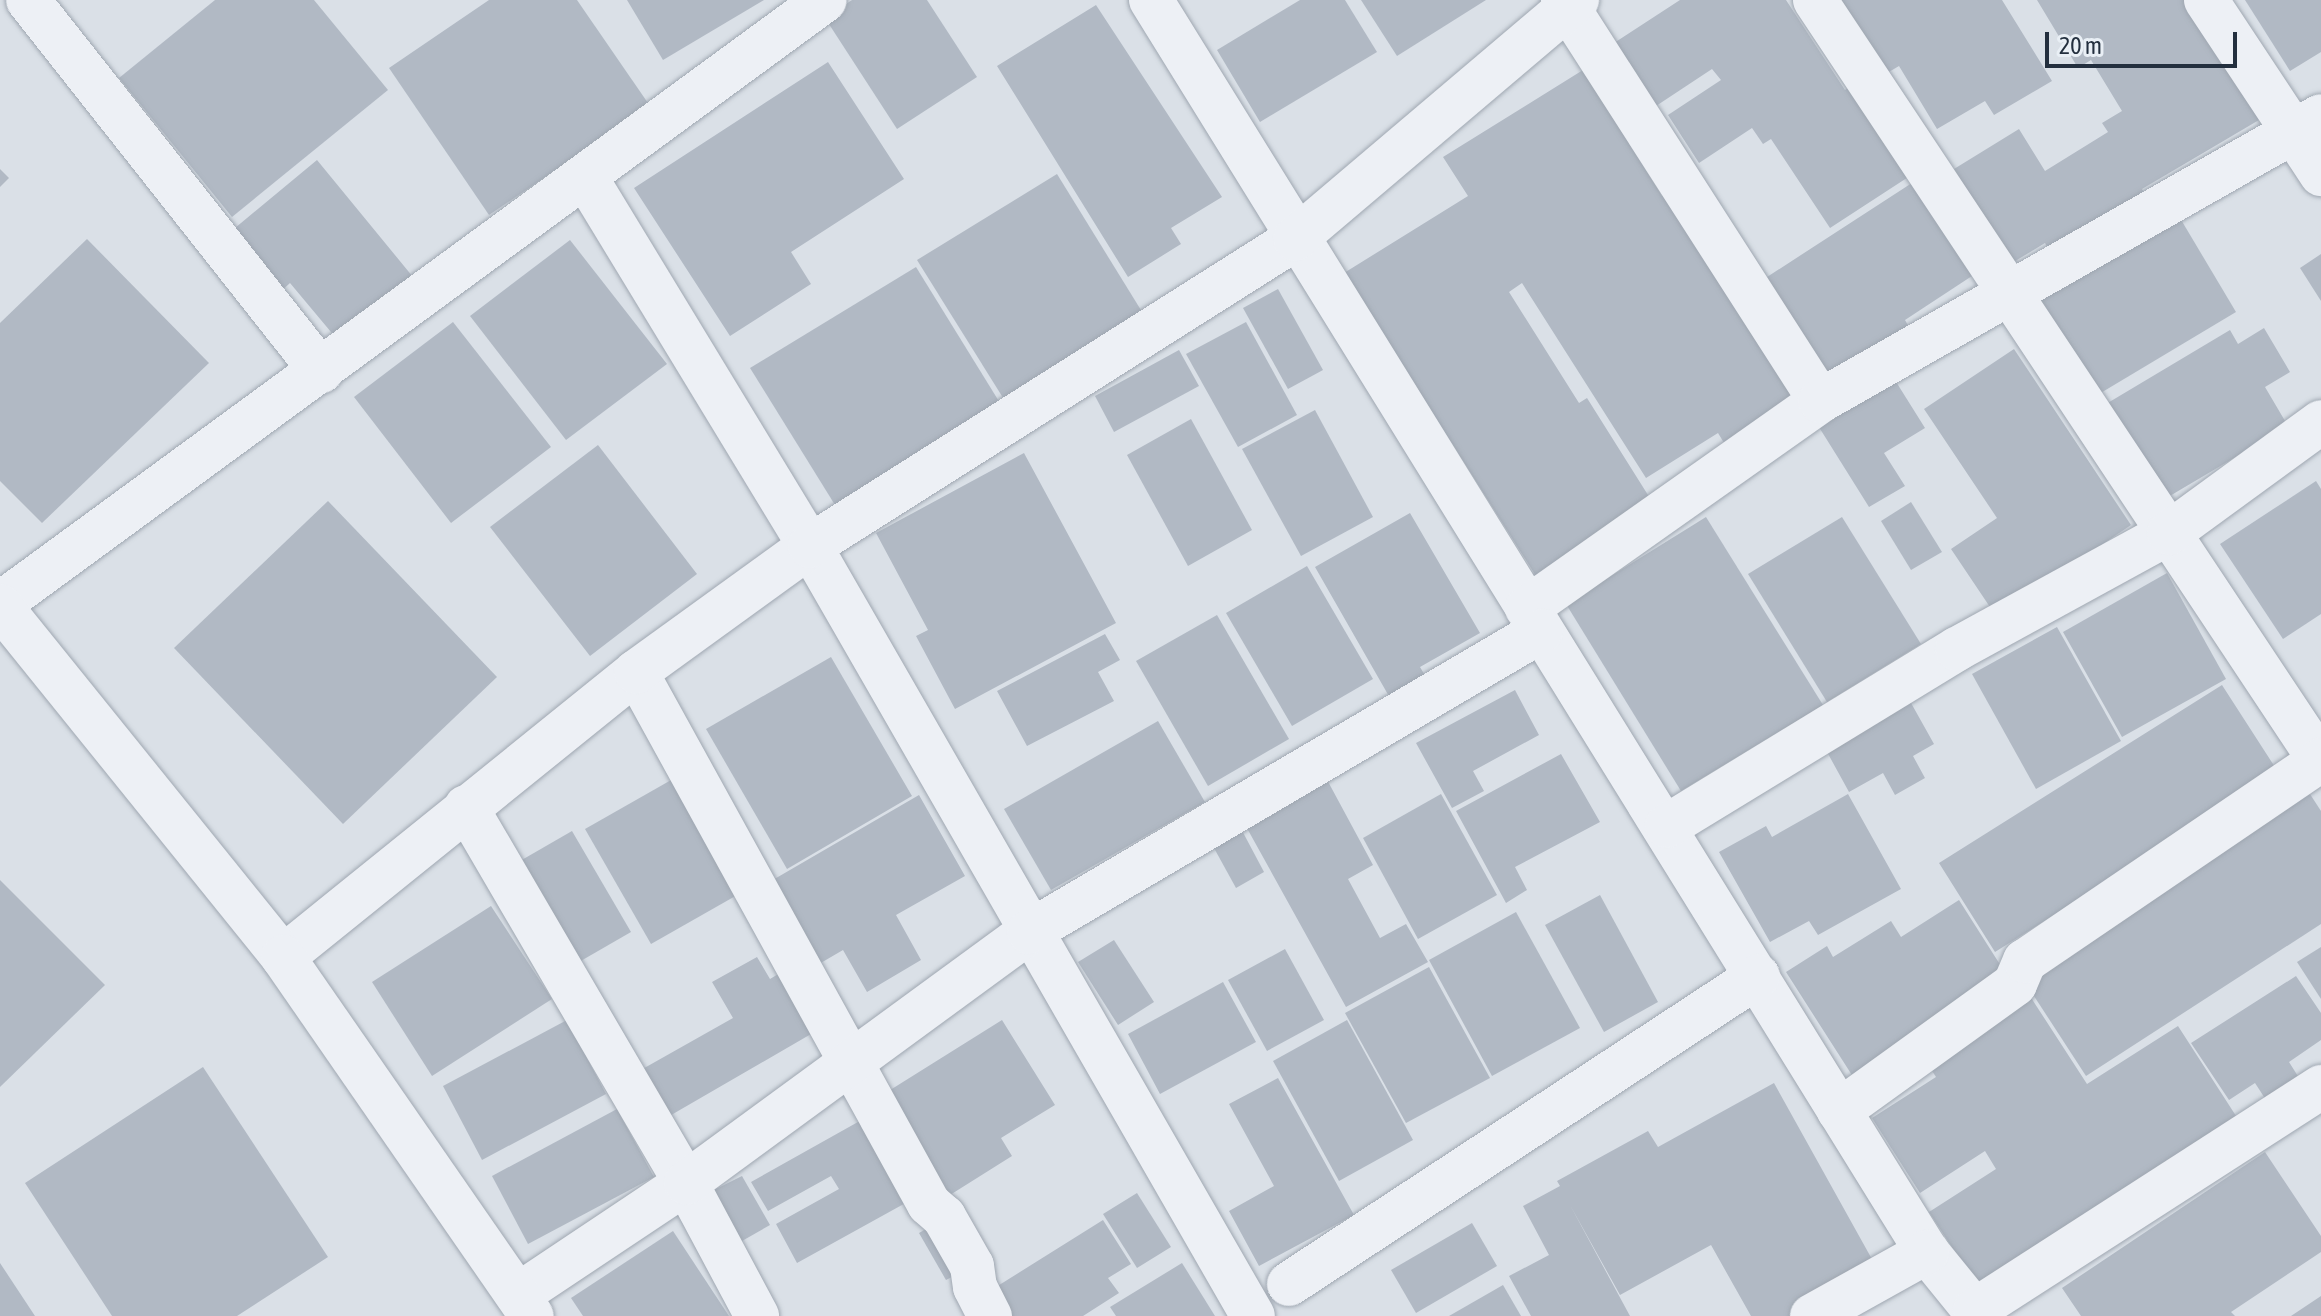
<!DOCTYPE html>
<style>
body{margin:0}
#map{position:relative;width:2321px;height:1316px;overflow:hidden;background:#dae0e7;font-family:"Asap Condensed",sans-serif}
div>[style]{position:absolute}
.building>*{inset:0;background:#b1b9c4}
.roads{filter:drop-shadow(0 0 2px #9fa7b1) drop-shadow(0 0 2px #9fa7b1)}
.minor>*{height:44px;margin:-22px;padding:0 22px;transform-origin:22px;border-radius:22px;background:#edf0f5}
.tertiary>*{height:44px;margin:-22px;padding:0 22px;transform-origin:22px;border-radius:22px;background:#edf0f5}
span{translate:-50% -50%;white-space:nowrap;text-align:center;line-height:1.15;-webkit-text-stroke:6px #e9eff5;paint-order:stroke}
.scale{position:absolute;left:2045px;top:32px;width:192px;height:36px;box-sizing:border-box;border:4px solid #232f3e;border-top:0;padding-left:10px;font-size:24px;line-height:28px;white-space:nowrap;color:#232f3e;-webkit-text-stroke:6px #e9eff5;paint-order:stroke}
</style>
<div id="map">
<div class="building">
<i style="clip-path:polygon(215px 0,314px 0,388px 90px,232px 217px,119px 78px)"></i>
<i style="clip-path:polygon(489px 0,577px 0,650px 106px,489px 215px,389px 68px)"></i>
<i style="clip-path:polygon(627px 0,764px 0,663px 60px)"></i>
<i style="clip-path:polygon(852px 0,927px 0,977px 77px,897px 129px,825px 18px)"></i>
<i style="clip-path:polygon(1300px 0,1345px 0,1377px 52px,1260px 122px,1217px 50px)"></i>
<i style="clip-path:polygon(1361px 0,1486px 0,1397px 56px)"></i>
<i style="clip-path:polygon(1680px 0,1786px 0,1845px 90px,1856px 81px,1916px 172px,1830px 228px,1771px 139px,1763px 144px,1752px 128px,1699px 163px,1668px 115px,1721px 80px,1712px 69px,1656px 106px,1614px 43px)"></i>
<i style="clip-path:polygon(1836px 0,2002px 0,2052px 81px,1994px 115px,1985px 101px,1937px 129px,1899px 66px,1882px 76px)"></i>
<i style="clip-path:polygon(2037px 0,2186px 0,2259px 120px,2142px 189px,2148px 199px,2053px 257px,2045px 243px,2012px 263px,1954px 169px,2019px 129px,2045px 171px,2108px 132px,2102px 123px,2122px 111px,2091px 60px,2078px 68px)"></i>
<i style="clip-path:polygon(2245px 0,2321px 0,2321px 52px,2290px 71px)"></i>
<i style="clip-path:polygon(1096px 5px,1222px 197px,1171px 228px,1181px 244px,1128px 277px,997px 66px)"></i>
<i style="clip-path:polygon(828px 62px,904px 179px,791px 252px,811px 284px,730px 336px,634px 188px)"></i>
<i style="clip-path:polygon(1583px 70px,1662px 196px,1667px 193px,1808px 402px,1729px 451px,1718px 433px,1646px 478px,1522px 283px,1509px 292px,1579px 403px,1587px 398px,1653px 503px,1536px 576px,1344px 273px,1468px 196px,1443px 157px)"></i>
<i style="clip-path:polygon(317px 160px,413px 277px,336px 338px,290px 283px,278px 294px,229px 233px)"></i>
<i style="clip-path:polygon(0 169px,9px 178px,0 187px)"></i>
<i style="clip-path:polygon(1057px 174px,1144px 315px,1005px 401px,917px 260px)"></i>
<i style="clip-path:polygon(1915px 181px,1975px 274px,1905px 320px,1910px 329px,1830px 381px,1764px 279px)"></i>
<i style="clip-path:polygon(2177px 213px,2236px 312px,2094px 397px,2034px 298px)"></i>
<i style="clip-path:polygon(87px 239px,209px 363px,42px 523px,0 481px,0 323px)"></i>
<i style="clip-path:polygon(570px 240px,667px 364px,566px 440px,470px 316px)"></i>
<i style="clip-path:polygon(2321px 254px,2321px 301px,2300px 268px)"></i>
<i style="clip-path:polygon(916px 267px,1000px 403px,835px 505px,750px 368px)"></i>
<i style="clip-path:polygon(1278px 289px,1323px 370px,1288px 389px,1243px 308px)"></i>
<i style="clip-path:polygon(453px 322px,551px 447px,451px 523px,354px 397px)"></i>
<i style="clip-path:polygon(1246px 322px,1297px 415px,1238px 447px,1186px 354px)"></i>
<i style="clip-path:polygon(2264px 328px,2290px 372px,2265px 387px,2288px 426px,2163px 500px,2106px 404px,2230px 330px,2238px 344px)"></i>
<i style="clip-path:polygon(2014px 349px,2131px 525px,1996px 616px,1951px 549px,1997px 518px,1924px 409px)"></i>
<i style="clip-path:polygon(1179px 350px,1199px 386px,1114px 432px,1095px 396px)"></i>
<i style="clip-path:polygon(1888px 369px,1925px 428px,1884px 453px,1905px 486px,1869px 507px,1812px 416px)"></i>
<i style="clip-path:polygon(1315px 410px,1373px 517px,1301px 556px,1242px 449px)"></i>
<i style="clip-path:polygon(1191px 419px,1252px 530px,1188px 566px,1127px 455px)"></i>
<i style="clip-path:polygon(598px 445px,697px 574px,590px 656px,490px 527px)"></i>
<i style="clip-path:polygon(1024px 453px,1116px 623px,955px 709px,916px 636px,928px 630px,876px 533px)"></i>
<i style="clip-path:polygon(2316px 481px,2321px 489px,2321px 614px,2283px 639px,2220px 544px)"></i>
<i style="clip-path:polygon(328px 501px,497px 677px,343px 824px,174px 648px)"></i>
<i style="clip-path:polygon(1911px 502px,1942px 552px,1911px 570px,1881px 521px)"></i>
<i style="clip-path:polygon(1410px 513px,1480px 633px,1420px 667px,1430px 684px,1394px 705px,1315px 567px)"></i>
<i style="clip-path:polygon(1706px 517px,1823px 705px,1681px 791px,1566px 604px)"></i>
<i style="clip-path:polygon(1842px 517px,1921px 644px,1827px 702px,1748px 574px)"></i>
<i style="clip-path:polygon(1307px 566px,1373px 679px,1292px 726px,1226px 613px)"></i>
<i style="clip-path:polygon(2167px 573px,2226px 679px,2122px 737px,2063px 632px)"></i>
<i style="clip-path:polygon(1217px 615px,1289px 739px,1208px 786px,1136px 661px)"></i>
<i style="clip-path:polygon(2057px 627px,2121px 741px,2036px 789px,1972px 674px)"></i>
<i style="clip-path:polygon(1105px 634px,1120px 660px,1098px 672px,1114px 701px,1027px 746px,997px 691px)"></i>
<i style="clip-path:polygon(831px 657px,912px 796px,787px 869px,706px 729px)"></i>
<i style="clip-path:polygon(2222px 685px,2282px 778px,2190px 829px,1995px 952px,1939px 863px)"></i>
<i style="clip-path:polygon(1515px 690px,1539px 735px,1473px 771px,1484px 791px,1452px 808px,1416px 743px)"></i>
<i style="clip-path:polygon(1906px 694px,1934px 744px,1913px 756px,1925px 778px,1895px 795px,1883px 773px,1849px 792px,1821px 741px)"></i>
<i style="clip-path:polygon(1158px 721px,1205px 802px,1051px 890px,1004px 809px)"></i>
<i style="clip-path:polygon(1561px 754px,1600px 822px,1515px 867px,1527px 890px,1506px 903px,1456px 811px)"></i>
<i style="clip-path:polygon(687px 771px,753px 886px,651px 944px,585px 829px)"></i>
<i style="clip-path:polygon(1325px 776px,1373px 865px,1348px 879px,1380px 938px,1406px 924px,1428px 962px,1346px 1007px,1243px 821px)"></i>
<i style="clip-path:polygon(2308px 791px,2321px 811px,2321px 924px,2086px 1076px,2021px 976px)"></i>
<i style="clip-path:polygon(1441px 794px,1497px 895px,1418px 939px,1363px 838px)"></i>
<i style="clip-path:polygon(1848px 794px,1901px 889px,1818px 935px,1809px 921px,1770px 942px,1719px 852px,1766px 826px,1772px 837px)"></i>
<i style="clip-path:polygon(919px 795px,965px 876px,896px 915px,921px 960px,867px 992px,843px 950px,807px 971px,759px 888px)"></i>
<i style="clip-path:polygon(1238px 823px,1264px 872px,1236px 888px,1209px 839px)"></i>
<i style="clip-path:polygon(572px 831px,631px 932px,579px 962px,520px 861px)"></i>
<i style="clip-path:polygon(0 880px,105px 985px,0 1087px)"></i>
<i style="clip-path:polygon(1600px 895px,1658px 1002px,1604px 1032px,1545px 925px)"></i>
<i style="clip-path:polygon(1959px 900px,2013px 985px,1857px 1083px,1786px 972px,1827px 946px,1833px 957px,1891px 921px,1901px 937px)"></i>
<i style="clip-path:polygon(491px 906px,552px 999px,432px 1076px,372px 982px)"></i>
<i style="clip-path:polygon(1516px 912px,1580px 1028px,1492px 1076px,1429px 960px)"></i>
<i style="clip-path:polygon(1114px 940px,1154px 1002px,1118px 1025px,1078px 962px)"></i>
<i style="clip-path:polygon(2321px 947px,2321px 999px,2297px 962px)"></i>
<i style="clip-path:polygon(1285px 949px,1324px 1020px,1267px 1051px,1228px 980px)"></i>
<i style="clip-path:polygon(757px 957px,770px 979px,795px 964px,830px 1023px,666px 1118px,639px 1071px,733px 1018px,712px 982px)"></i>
<i style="clip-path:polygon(1429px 967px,1490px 1078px,1406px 1123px,1345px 1013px)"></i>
<i style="clip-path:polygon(2296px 976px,2321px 1013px,2321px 1040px,2289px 1062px,2301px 1081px,2268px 1103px,2255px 1083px,2229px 1100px,2191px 1043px)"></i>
<i style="clip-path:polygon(1223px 982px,1256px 1042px,1160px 1094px,1128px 1034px)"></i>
<i style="clip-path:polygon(2028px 993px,2087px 1084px,2178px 1026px,2238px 1119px,1978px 1287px,1929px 1212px,1996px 1169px,1985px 1151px,1920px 1193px,1872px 1118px,1936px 1077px,1925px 1060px)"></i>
<i style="clip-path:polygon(567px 1020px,606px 1094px,482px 1160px,443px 1086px)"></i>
<i style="clip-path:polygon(1002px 1020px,1055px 1105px,1001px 1138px,1012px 1156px,942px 1200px,879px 1097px)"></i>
<i style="clip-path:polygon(1347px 1020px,1413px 1140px,1339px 1181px,1273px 1061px)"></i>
<i style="clip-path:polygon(203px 1067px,328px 1257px,237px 1316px,112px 1316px,25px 1183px)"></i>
<i style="clip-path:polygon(1278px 1078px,1354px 1215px,1259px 1266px,1229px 1211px,1274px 1186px,1229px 1104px)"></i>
<i style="clip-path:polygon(1774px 1083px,1878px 1270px,1795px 1316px,1751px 1316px,1711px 1245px,1620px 1295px,1570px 1205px,1630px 1316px,1531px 1316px,1509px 1276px,1549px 1255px,1523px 1206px,1560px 1186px,1557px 1181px,1648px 1131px,1658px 1147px)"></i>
<i style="clip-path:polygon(617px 1109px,654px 1177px,528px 1244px,492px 1176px)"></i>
<i style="clip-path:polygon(874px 1113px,920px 1195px,797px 1263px,776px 1224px,839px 1189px,831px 1176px,768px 1211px,751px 1182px)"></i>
<i style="clip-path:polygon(2265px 1152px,2321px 1236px,2321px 1252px,2231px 1312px,2235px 1316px,2081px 1316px,2062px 1288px)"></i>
<i style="clip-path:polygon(742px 1176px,770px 1225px,742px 1241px,714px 1190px)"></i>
<i style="clip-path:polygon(1137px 1193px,1171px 1247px,1137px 1268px,1103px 1214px)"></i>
<i style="clip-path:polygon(943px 1219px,971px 1267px,946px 1280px,919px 1233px)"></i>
<i style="clip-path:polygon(1103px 1220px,1131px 1264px,1108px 1278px,1119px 1293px,1083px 1316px,1002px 1316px,988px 1292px)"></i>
<i style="clip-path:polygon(1472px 1223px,1497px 1266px,1416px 1313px,1391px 1270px)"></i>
<i style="clip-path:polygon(673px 1231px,729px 1316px,583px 1316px,571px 1298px)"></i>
<i style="clip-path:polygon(0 1263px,35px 1316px,0 1316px)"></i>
<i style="clip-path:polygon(1182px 1263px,1215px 1316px,1116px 1316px,1110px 1307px)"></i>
<i style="clip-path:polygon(1503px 1285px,1521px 1316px,1449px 1316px)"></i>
<i style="clip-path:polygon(2321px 1296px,2321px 1316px,2291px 1316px)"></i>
</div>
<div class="roads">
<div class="minor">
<i style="left:28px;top:0;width:473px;rotate:51.7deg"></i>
<i style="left:1151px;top:0;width:1473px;rotate:58.21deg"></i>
<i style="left:1927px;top:1252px;width:82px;rotate:50.9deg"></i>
<i style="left:1563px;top:0;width:476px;rotate:57.3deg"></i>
<i style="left:1815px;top:0;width:915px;rotate:56.41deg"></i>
<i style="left:2206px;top:0;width:209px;rotate:56.5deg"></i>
<i style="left:586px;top:178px;width:431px;rotate:58.7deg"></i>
<i style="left:810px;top:546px;width:888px;rotate:60.09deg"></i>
<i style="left:0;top:604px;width:1022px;rotate:-36.21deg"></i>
<i style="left:1527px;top:608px;width:359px;rotate:-35.2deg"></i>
<i style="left:1820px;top:401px;width:576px;rotate:-29.63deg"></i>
<i style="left:636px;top:672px;width:607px;rotate:61.16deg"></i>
<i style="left:929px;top:1204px;width:20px;rotate:41deg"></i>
<i style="left:944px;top:1217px;width:56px;rotate:60.3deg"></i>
<i style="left:972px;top:1266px;width:21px;rotate:82deg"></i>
<i style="left:975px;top:1287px;width:33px;rotate:63deg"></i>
<i style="left:466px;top:807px;width:436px;rotate:59.7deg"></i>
<i style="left:686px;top:1183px;width:151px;rotate:61.9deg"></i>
<i style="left:1667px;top:826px;width:340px;rotate:-31.4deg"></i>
<i style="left:1957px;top:649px;width:242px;rotate:-28.7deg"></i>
<i style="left:2169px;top:533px;width:188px;rotate:-36.1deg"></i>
<i style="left:283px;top:957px;width:454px;rotate:-38.9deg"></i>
<i style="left:636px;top:672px;width:215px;rotate:-35.9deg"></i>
<i style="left:810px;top:546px;width:574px;rotate:-32.33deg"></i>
<i style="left:1295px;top:239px;width:370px;rotate:-40.3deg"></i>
<i style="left:1839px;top:1111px;width:217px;rotate:-35.8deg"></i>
<i style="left:2015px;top:984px;width:25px;rotate:-67deg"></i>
<i style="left:2025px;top:961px;width:358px;rotate:-34.2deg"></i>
<i style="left:1289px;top:1284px;width:561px;rotate:-33.29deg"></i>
<i style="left:518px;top:1295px;width:202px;rotate:-33.7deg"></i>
<i style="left:686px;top:1183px;width:425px;rotate:-36.2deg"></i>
<i style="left:1029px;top:932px;width:594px;rotate:-30.45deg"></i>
<i style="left:1975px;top:1310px;width:412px;rotate:-32.8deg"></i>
<i style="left:1812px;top:1316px;width:132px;rotate:-29.1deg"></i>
</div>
<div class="tertiary">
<i style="left:0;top:606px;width:451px;rotate:51.1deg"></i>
<i style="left:283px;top:957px;width:437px;rotate:55.3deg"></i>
</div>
</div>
<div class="scale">20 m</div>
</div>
